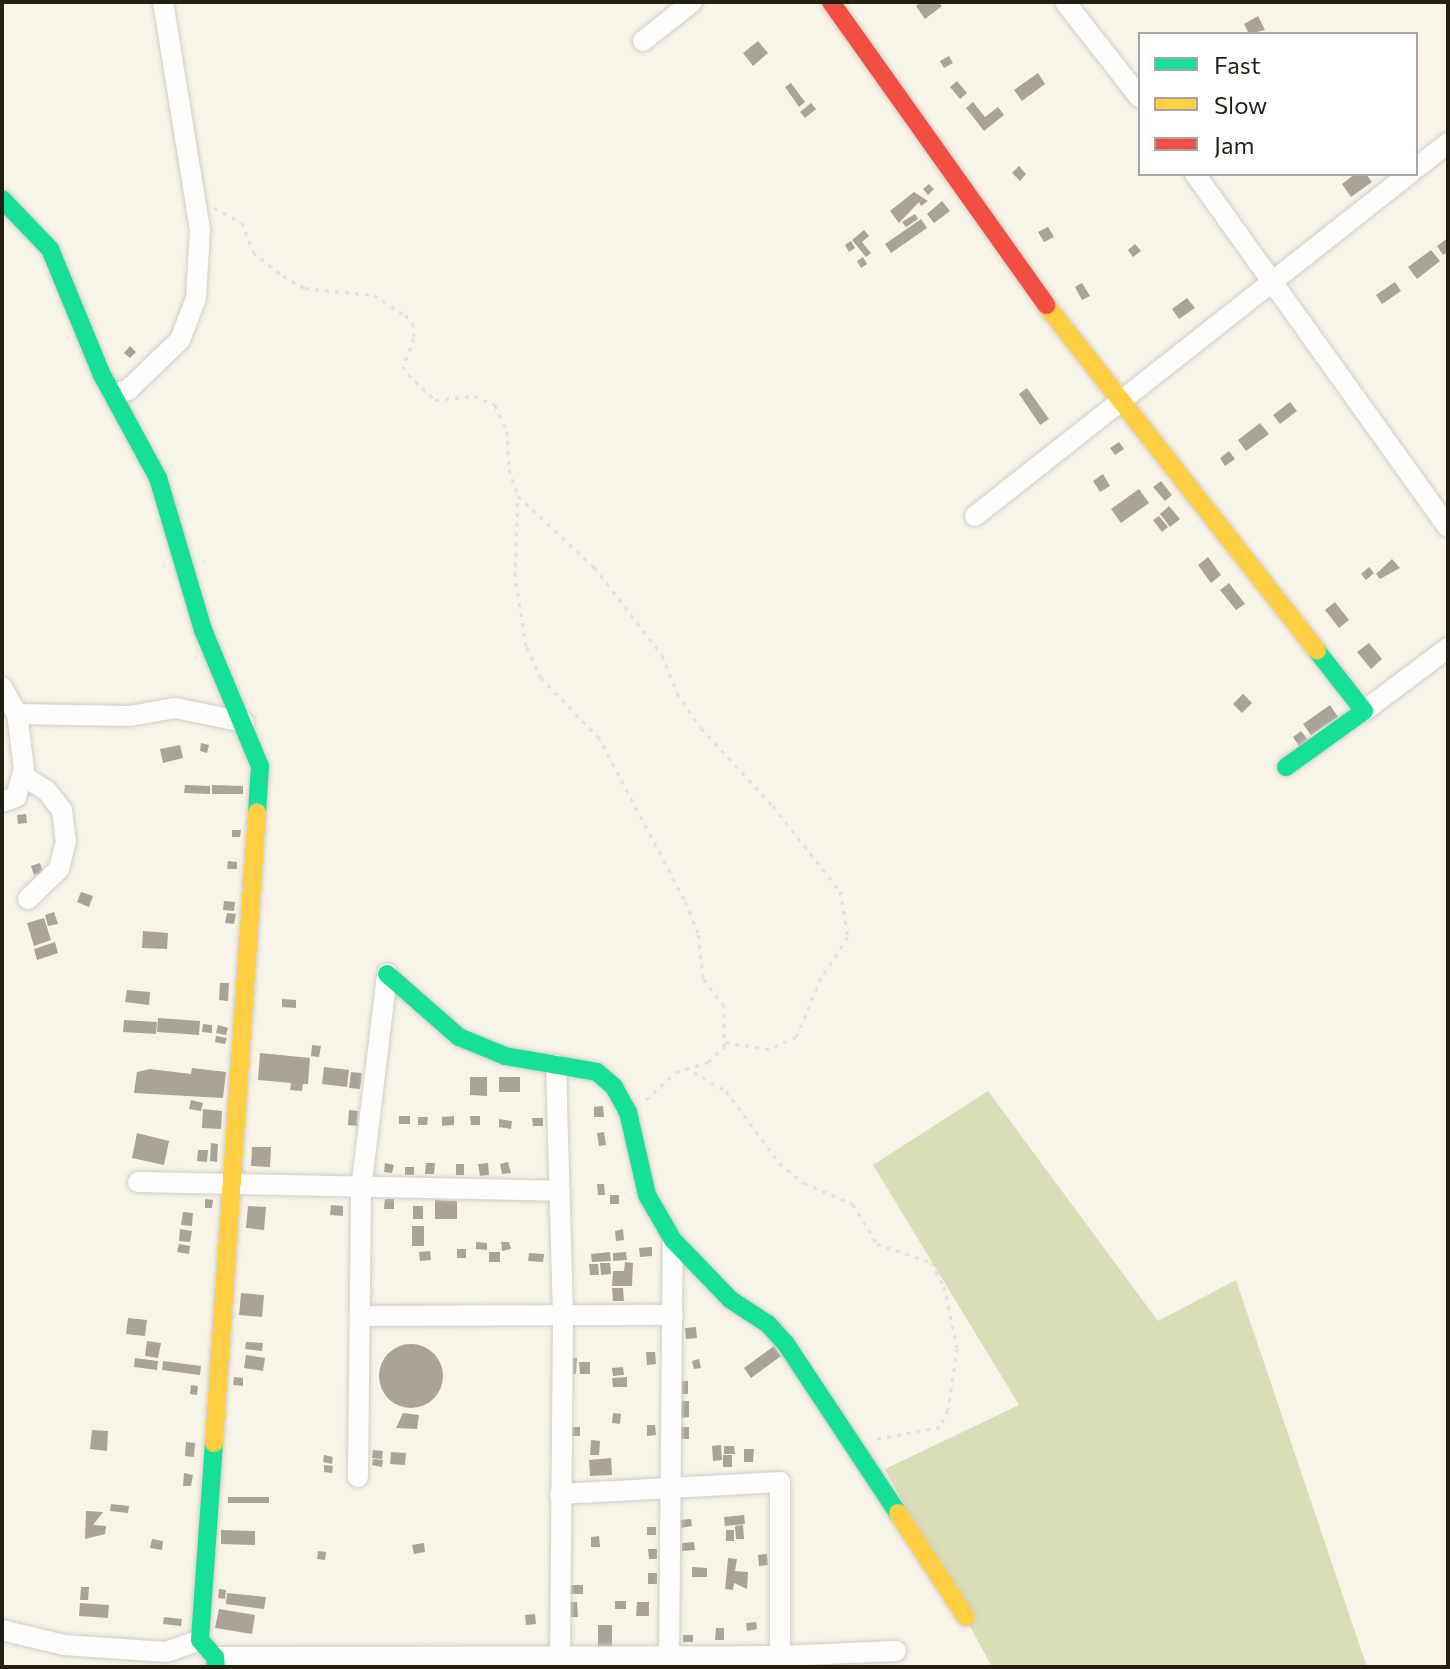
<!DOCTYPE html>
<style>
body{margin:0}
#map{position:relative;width:1450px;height:1669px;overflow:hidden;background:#f9f4e9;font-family:Commissioner,sans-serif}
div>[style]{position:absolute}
.green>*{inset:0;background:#d9deb6}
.building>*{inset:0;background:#aaa39a}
.round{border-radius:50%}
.path>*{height:3px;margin-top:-1.5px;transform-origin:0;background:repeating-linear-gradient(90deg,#e3e1de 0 4px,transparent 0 10px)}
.roads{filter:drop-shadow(0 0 2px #d1cdc2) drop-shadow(0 0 2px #d1cdc2)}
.street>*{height:20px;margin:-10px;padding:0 10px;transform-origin:10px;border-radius:10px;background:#fefdfc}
.fast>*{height:18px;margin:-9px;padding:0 9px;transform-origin:9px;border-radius:9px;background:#16e098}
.slow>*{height:18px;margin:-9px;padding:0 9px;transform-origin:9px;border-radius:9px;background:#ffcf43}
.jam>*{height:18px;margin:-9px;padding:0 9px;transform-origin:9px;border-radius:9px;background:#f24e42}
span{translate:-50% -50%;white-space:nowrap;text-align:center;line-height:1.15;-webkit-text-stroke:8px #fff;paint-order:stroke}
.frame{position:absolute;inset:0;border:4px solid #241f12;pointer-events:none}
.legend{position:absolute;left:1138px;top:32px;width:280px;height:144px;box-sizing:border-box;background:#fff;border:2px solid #a7a5a0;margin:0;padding:10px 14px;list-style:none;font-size:24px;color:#241f12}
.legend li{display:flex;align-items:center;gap:16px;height:40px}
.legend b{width:40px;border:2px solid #a7a5a0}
</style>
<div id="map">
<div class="green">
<i style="clip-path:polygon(988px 1091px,1158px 1321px,1236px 1280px,1367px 1667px,992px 1667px,885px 1469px,1019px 1405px,873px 1165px)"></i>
</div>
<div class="building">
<i style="clip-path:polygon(921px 2px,938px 2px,942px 6px,925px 19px,916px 6px)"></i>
<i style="clip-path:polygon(1258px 16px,1265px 30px,1249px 34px,1244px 24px)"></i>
<i style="clip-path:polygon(758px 41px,768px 53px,753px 66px,743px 53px)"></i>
<i style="clip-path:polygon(949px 56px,953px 63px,944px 68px,940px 61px)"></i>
<i style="clip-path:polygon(1038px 73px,1045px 84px,1022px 101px,1014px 90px)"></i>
<i style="clip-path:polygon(957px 81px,967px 93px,960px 99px,950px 87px)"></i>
<i style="clip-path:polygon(791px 83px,805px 102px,799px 107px,785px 87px)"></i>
<i style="clip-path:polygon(973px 102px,985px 117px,998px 107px,1004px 115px,984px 131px,966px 108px)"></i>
<i style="clip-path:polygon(811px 103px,816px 109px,805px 118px,800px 112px)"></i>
<i style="clip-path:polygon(1019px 166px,1026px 174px,1020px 181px,1012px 173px)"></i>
<i style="clip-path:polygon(1355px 174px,1366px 174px,1372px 182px,1351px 197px,1342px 184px)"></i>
<i style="clip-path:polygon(929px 184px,934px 189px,928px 195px,923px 189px)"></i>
<i style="clip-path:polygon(914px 192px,928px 201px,921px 206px,919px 202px,899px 223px,890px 211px)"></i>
<i style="clip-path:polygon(942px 201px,950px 211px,934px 223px,927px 214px)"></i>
<i style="clip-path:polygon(915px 214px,918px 219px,906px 227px,902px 222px)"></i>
<i style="clip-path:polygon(921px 219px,927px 228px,891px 253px,885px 244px)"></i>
<i style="clip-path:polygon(1048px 227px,1054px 237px,1044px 242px,1038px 232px)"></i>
<i style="clip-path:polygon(864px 230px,869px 236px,862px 242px,871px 253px,866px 257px,852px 240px)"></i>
<i style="clip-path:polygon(1448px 238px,1448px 252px,1443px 255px,1437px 246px)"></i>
<i style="clip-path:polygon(851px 241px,855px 248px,849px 252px,845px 245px)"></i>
<i style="clip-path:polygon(1135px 244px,1141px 251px,1133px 257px,1128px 250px)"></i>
<i style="clip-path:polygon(1431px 250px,1440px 261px,1417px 279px,1408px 267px)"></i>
<i style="clip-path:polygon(863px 257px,867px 264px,861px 268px,857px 261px)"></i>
<i style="clip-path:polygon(1395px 282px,1401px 291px,1382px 304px,1376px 295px)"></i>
<i style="clip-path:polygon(1082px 283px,1090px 296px,1082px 300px,1075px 287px)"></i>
<i style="clip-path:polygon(1187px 298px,1195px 308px,1179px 319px,1172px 309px)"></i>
<i style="clip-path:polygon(130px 346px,136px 352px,130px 358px,124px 353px)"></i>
<i style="clip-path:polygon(1027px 388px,1049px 419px,1040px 425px,1019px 394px)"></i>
<i style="clip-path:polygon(1290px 402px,1297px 411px,1280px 424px,1273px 415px)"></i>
<i style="clip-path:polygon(1260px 423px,1269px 434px,1246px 451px,1238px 440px)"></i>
<i style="clip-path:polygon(1119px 442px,1124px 449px,1115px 455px,1110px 448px)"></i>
<i style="clip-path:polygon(1229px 451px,1235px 459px,1225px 466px,1220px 458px)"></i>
<i style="clip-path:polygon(1103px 474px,1110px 486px,1100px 492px,1093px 481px)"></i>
<i style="clip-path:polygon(1161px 481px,1172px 495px,1165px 501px,1153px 487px)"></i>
<i style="clip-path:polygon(1139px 489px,1149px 503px,1121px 523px,1111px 509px)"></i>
<i style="clip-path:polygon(1169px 506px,1180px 519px,1170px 527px,1160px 514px)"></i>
<i style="clip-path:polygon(1159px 516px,1168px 527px,1162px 532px,1153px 520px)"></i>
<i style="clip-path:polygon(1208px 557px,1221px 575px,1211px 583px,1198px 565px)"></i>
<i style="clip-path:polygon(1392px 559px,1400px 568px,1380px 579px,1376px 574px)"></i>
<i style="clip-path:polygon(1369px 567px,1374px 573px,1366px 580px,1361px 574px)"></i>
<i style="clip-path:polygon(1229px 583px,1245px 604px,1236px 610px,1220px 590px)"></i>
<i style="clip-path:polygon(1335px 602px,1349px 620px,1339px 628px,1325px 610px)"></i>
<i style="clip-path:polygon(1369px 643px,1382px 659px,1371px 669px,1357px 652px)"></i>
<i style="clip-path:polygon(1243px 694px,1252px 703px,1242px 713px,1233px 704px)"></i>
<i style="clip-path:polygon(1330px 705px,1338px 717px,1311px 735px,1303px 724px)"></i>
<i style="clip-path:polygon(1301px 731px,1308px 740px,1299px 746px,1293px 737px)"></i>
<i style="clip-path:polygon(201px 743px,209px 745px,207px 753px,200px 751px)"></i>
<i style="clip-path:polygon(180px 745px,183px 758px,163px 763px,160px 749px)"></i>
<i style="clip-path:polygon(185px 785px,210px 786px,210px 794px,184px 793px)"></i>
<i style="clip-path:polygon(212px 785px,243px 786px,243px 794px,212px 794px)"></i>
<i style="clip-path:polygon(26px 814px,27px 823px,18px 824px,17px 815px)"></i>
<i style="clip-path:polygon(232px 830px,241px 830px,240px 837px,232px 837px)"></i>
<i style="clip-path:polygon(228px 861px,237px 862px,237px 869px,227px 869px)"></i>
<i style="clip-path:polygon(40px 863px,43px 872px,34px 875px,31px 866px)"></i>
<i style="clip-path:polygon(81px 892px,93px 896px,89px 907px,77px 902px)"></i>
<i style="clip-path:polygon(224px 901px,235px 902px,234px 911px,223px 910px)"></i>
<i style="clip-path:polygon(54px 912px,58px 924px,48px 926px,45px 915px)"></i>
<i style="clip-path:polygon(227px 913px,236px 914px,234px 924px,225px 923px)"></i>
<i style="clip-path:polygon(44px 918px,51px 940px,34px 946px,27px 923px)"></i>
<i style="clip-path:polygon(143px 931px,168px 933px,167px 949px,142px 948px)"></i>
<i style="clip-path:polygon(55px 942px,58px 953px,37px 960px,34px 949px)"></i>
<i style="clip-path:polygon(220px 983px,229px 983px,228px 1001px,219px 1000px)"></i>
<i style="clip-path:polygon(127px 990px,150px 992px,149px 1005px,125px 1002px)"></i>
<i style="clip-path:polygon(282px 999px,296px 1000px,296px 1008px,282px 1007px)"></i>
<i style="clip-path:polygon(158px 1018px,200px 1021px,199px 1035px,157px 1032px)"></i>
<i style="clip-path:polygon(124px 1020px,157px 1022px,156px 1034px,123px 1032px)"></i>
<i style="clip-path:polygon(203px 1024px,212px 1025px,212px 1033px,202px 1032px)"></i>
<i style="clip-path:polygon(218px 1025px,228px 1028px,226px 1035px,216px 1033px)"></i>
<i style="clip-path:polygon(216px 1036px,227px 1038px,225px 1044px,215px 1042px)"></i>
<i style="clip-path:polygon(312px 1045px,321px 1046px,319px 1057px,311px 1056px)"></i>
<i style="clip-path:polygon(260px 1053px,310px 1058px,308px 1084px,303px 1084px,302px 1091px,290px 1090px,291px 1083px,258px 1080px)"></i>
<i style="clip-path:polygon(324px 1067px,349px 1070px,347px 1087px,322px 1084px)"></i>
<i style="clip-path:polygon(192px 1068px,226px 1072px,223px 1098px,134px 1093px,137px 1072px,150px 1069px,191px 1074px)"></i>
<i style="clip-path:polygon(351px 1072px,362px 1073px,360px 1089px,349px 1088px)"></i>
<i style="clip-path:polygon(470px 1077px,487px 1077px,487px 1096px,470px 1095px)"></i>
<i style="clip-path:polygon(499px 1077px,520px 1077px,520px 1092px,499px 1092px)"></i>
<i style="clip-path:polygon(191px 1100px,203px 1103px,201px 1111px,189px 1109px)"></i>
<i style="clip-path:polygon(603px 1106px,604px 1117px,594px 1117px,594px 1107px)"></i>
<i style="clip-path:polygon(203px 1109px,222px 1111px,221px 1129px,202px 1128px)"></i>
<i style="clip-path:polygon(349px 1110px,358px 1111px,357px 1126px,348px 1125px)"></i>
<i style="clip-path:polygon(399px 1116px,410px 1116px,410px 1124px,399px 1124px)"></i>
<i style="clip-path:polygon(454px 1116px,454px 1125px,442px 1126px,442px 1117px)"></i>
<i style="clip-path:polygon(470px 1116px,480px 1116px,480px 1125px,471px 1125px)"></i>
<i style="clip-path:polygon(418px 1117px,428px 1117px,427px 1125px,418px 1125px)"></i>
<i style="clip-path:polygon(532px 1118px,543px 1118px,543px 1126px,533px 1126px)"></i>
<i style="clip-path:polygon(499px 1119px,512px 1121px,511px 1129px,499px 1127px)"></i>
<i style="clip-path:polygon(604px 1132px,606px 1145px,599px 1146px,597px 1133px)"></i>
<i style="clip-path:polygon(137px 1133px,169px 1141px,164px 1165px,132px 1158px)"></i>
<i style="clip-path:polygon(211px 1143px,218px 1144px,217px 1162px,210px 1161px)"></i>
<i style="clip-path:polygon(252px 1147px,271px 1147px,270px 1167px,251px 1166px)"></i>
<i style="clip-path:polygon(198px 1150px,208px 1150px,207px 1162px,197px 1161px)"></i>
<i style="clip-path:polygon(508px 1162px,511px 1173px,502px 1174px,500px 1164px)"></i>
<i style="clip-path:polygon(385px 1163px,394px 1165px,392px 1173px,384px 1172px)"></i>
<i style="clip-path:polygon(426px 1163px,435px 1163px,434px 1174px,425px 1174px)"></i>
<i style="clip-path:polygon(488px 1163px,489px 1175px,480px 1176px,478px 1164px)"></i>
<i style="clip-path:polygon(456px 1164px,464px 1164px,464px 1175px,456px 1175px)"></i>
<i style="clip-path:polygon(405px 1167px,414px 1167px,414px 1175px,405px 1175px)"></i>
<i style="clip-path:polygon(597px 1184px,604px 1184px,605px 1195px,598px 1195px)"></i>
<i style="clip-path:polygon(610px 1195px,619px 1195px,619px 1204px,610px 1204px)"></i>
<i style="clip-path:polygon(205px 1199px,213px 1200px,212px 1208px,205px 1208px)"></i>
<i style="clip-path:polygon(385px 1199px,394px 1199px,394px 1209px,384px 1209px)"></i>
<i style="clip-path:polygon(435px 1200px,457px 1201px,457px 1219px,435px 1219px)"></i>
<i style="clip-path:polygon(331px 1205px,343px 1206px,343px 1216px,330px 1215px)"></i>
<i style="clip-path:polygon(248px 1206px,266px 1207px,264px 1230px,246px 1228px)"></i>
<i style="clip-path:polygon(413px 1206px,423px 1206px,423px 1219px,413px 1219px)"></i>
<i style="clip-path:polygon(183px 1212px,193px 1213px,192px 1226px,181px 1225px)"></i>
<i style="clip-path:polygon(412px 1226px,424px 1226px,424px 1246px,412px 1246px)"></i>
<i style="clip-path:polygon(180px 1229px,192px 1231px,190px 1242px,179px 1241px)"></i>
<i style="clip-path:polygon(623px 1229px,624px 1240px,616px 1241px,615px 1231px)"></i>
<i style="clip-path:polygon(476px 1242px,487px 1243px,487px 1250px,476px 1249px)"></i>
<i style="clip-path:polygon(501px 1242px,509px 1242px,511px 1249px,502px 1251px)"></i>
<i style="clip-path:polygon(179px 1244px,190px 1246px,189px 1254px,177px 1252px)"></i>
<i style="clip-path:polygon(652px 1247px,652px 1256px,640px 1257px,639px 1248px)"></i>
<i style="clip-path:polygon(457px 1249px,466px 1249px,466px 1258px,457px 1258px)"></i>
<i style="clip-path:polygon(430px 1251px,431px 1260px,420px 1261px,419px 1252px)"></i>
<i style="clip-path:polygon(489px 1252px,500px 1252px,500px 1262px,489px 1262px)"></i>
<i style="clip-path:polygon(610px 1252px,611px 1261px,592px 1262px,591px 1254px)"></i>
<i style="clip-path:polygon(626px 1252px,627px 1260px,613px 1261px,613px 1253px)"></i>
<i style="clip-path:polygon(529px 1253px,544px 1254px,543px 1262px,528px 1261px)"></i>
<i style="clip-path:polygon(625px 1262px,633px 1263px,632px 1286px,612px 1286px,613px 1271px,624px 1271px)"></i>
<i style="clip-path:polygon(600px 1263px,610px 1263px,611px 1274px,601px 1275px)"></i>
<i style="clip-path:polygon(589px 1264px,598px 1264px,599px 1275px,590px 1275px)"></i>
<i style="clip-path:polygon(612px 1288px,623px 1288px,624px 1301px,613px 1301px)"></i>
<i style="clip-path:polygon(241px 1293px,264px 1295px,262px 1317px,239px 1315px)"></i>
<i style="clip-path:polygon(128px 1318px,147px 1320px,145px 1336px,126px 1334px)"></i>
<i style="clip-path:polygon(696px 1327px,697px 1338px,686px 1339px,685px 1328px)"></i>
<i style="clip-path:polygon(147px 1341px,161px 1343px,158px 1358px,145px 1356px)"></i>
<i style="clip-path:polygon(246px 1342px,263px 1343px,262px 1351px,245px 1349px)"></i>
<i class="round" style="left:379px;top:1344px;width:64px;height:64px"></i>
<i style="clip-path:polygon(774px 1346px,781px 1356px,751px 1378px,744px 1368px)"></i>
<i style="clip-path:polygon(646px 1352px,655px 1352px,656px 1364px,647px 1365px)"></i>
<i style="clip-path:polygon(246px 1355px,265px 1358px,263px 1371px,244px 1368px)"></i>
<i style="clip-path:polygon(135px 1358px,158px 1361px,157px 1370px,134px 1367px)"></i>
<i style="clip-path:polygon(569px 1358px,577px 1358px,576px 1374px,569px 1374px)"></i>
<i style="clip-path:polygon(699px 1359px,701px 1368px,694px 1369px,692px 1361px)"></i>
<i style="clip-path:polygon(163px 1361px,201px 1366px,200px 1375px,162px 1370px)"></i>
<i style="clip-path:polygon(579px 1362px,590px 1362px,590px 1374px,580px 1374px)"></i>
<i style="clip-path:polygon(623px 1367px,624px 1375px,613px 1376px,612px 1368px)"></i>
<i style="clip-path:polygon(234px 1377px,243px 1378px,243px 1386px,233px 1385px)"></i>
<i style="clip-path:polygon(627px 1377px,627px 1387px,613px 1387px,612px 1378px)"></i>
<i style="clip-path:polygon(679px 1381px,688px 1381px,688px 1394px,678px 1394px)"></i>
<i style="clip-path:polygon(191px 1385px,198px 1386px,197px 1395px,190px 1394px)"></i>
<i style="clip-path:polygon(679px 1401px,689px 1401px,689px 1417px,680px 1418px)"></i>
<i style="clip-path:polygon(403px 1413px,419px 1415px,417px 1429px,396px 1428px)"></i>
<i style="clip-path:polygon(613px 1413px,621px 1414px,620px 1424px,612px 1423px)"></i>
<i style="clip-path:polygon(647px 1425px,655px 1425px,656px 1435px,647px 1436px)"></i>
<i style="clip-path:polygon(569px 1427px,580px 1427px,580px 1436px,569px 1436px)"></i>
<i style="clip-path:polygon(680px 1427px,689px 1427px,689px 1439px,680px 1439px)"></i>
<i style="clip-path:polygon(92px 1430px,108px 1431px,107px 1451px,90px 1449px)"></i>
<i style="clip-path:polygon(591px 1440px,600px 1441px,599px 1455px,590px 1455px)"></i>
<i style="clip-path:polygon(186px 1442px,195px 1443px,194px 1457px,185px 1456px)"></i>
<i style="clip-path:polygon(721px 1445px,722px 1460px,713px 1461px,712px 1446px)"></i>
<i style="clip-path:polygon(724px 1446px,734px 1446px,735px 1454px,724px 1454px)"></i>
<i style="clip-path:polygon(744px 1449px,754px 1449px,753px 1462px,744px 1462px)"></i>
<i style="clip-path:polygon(373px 1450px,383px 1451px,382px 1459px,372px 1458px)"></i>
<i style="clip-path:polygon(391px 1452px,406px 1453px,405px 1465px,390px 1464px)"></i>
<i style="clip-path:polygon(324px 1455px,333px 1457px,332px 1464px,323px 1462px)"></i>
<i style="clip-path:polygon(723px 1455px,732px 1455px,732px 1467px,723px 1467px)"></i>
<i style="clip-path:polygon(611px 1458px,612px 1475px,590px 1476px,589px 1460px)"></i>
<i style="clip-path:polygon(373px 1459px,383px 1460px,382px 1467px,372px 1465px)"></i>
<i style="clip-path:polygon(324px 1465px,333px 1466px,332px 1473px,324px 1472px)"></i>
<i style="clip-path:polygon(184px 1473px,193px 1475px,191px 1486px,183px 1486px)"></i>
<i style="clip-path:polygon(228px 1497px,269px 1497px,269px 1503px,228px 1503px)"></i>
<i style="clip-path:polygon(111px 1504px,129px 1506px,128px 1513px,110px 1511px)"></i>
<i style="clip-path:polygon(86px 1511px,103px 1512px,93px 1525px,106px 1526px,105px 1534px,85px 1539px)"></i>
<i style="clip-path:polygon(744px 1515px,745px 1524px,725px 1526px,724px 1517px)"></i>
<i style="clip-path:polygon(691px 1519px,692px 1526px,681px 1528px,680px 1520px)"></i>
<i style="clip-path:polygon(743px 1525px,744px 1539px,736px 1539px,735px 1526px)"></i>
<i style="clip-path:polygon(647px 1527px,656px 1527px,656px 1535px,647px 1535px)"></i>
<i style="clip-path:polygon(221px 1530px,255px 1531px,255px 1545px,221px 1544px)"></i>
<i style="clip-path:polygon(726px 1530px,734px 1530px,734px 1541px,726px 1541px)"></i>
<i style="clip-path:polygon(599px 1536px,600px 1547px,591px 1547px,591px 1537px)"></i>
<i style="clip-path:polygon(152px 1539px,163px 1541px,162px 1550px,150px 1548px)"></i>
<i style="clip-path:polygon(694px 1542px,695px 1550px,682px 1551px,682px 1543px)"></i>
<i style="clip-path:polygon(424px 1543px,425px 1552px,414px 1554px,412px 1545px)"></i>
<i style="clip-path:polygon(648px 1549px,657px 1549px,657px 1559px,649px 1559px)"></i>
<i style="clip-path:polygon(318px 1551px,326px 1552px,325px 1560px,317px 1559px)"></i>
<i style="clip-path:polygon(767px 1554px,768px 1565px,759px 1566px,758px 1555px)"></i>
<i style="clip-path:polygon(728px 1558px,737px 1559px,735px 1571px,748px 1572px,747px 1589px,734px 1583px,733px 1590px,725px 1589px)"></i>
<i style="clip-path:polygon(692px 1567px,707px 1568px,707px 1577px,692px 1577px)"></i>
<i style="clip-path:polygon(648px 1573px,657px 1573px,657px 1584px,648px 1584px)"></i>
<i style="clip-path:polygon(567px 1585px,583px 1585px,583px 1594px,567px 1594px)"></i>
<i style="clip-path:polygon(81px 1587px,89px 1587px,88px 1600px,80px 1600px)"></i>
<i style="clip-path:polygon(219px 1589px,226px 1590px,225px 1599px,218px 1598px)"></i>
<i style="clip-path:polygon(227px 1593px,266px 1597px,264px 1609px,226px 1604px)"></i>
<i style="clip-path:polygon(615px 1601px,626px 1601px,626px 1609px,615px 1609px)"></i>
<i style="clip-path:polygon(567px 1602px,577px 1602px,578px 1617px,567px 1617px)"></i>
<i style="clip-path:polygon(637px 1602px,649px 1602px,649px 1616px,636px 1616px)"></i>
<i style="clip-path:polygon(80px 1603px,109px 1605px,108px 1618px,79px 1616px)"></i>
<i style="clip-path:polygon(219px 1609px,255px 1615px,252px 1634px,215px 1628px)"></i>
<i style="clip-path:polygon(535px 1614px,536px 1624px,526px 1625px,525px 1615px)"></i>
<i style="clip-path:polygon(164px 1617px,182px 1619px,181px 1626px,163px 1624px)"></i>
<i style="clip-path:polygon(756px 1622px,757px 1629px,747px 1631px,746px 1623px)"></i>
<i style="clip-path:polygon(598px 1625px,612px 1625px,612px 1647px,598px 1647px)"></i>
<i style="clip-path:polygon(716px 1628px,724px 1628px,724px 1640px,715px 1640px)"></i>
<i style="clip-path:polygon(683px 1635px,693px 1635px,693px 1642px,683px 1642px)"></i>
</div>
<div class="path">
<i style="left:214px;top:208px;width:31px;rotate:27deg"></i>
<i style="left:242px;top:222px;width:32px;rotate:70deg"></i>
<i style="left:253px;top:252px;width:38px;rotate:39deg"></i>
<i style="left:283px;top:276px;width:25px;rotate:29deg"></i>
<i style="left:305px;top:288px;width:69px;rotate:5.8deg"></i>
<i style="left:374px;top:295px;width:37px;rotate:33deg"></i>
<i style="left:405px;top:315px;width:11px;rotate:45deg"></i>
<i style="left:413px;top:323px;width:15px;rotate:86deg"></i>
<i style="left:414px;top:338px;width:30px;rotate:111deg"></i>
<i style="left:403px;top:366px;width:9px;rotate:58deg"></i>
<i style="left:408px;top:374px;width:37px;rotate:44deg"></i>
<i style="left:435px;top:400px;width:39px;rotate:-6deg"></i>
<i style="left:474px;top:396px;width:23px;rotate:23deg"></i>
<i style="left:495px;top:405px;width:29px;rotate:65deg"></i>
<i style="left:507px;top:431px;width:38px;rotate:87deg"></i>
<i style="left:509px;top:469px;width:28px;rotate:72deg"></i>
<i style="left:685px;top:1067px;width:48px;rotate:30.3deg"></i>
<i style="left:726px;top:1091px;width:89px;rotate:53.6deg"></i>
<i style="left:779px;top:1163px;width:32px;rotate:39deg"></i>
<i style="left:804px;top:1183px;width:53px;rotate:23.2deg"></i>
<i style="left:853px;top:1204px;width:47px;rotate:59deg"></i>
<i style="left:877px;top:1244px;width:57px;rotate:18.4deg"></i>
<i style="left:931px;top:1262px;width:27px;rotate:62deg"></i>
<i style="left:944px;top:1286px;width:63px;rotate:78.2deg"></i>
<i style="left:957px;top:1348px;width:63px;rotate:98.3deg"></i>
<i style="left:948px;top:1410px;width:19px;rotate:115deg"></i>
<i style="left:940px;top:1427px;width:66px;rotate:169.5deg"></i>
<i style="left:646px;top:1100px;width:41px;rotate:-43deg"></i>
<i style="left:676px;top:1072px;width:34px;rotate:-17deg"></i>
<i style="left:708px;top:1062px;width:22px;rotate:-43deg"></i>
<i style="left:724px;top:1047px;width:41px;rotate:-90deg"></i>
<i style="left:724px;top:1006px;width:35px;rotate:-127deg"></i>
<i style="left:703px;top:978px;width:45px;rotate:-96.3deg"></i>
<i style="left:698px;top:933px;width:37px;rotate:-112deg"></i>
<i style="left:684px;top:899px;width:182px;rotate:-117.8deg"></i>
<i style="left:599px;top:738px;width:83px;rotate:-134deg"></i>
<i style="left:541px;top:678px;width:35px;rotate:-115deg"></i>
<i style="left:526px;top:646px;width:71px;rotate:-98.9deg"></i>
<i style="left:515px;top:576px;width:80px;rotate:-87.9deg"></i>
<i style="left:518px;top:496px;width:104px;rotate:43.1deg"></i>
<i style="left:594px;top:567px;width:111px;rotate:52.3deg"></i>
<i style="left:662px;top:655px;width:41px;rotate:68.5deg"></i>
<i style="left:677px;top:693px;width:42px;rotate:55.6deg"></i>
<i style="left:701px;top:728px;width:106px;rotate:47.3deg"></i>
<i style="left:773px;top:806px;width:108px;rotate:51.8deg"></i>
<i style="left:840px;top:891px;width:47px;rotate:80.1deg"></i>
<i style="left:848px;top:937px;width:49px;rotate:123.4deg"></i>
<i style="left:821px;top:978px;width:64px;rotate:113deg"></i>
<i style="left:796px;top:1037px;width:30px;rotate:156deg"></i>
<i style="left:769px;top:1049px;width:46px;rotate:-171.2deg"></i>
</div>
<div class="roads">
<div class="street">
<i style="left:1065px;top:2px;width:122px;rotate:52deg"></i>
<i style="left:643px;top:41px;width:63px;rotate:-38.5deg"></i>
<i style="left:1416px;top:168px;width:41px;rotate:-38deg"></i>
<i style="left:1195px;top:174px;width:434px;rotate:54.4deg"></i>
<i style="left:113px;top:393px;width:15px;rotate:-11deg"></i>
<i style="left:128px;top:390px;width:72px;rotate:-43.9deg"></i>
<i style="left:180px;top:340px;width:45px;rotate:-69.1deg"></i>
<i style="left:196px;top:298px;width:68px;rotate:-86.6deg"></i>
<i style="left:200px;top:230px;width:231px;rotate:-99.2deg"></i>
<i style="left:975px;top:516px;width:553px;rotate:-38.24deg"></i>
<i style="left:2px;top:687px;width:31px;rotate:61deg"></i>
<i style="left:17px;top:714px;width:55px;rotate:82.7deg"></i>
<i style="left:24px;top:769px;width:29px;rotate:106deg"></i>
<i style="left:16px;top:797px;width:15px;rotate:160deg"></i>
<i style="left:1364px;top:711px;width:105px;rotate:-36.9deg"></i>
<i style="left:17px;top:714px;width:113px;rotate:1deg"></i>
<i style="left:130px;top:716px;width:46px;rotate:-10.1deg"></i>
<i style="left:175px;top:708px;width:70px;rotate:11.5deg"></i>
<i style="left:23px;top:776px;width:28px;rotate:32deg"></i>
<i style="left:47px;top:791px;width:24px;rotate:52deg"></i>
<i style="left:62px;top:810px;width:31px;rotate:83deg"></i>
<i style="left:66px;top:841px;width:29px;rotate:104deg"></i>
<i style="left:59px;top:869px;width:43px;rotate:135.9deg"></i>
<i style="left:556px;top:1065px;width:250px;rotate:88.4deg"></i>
<i style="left:563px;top:1315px;width:352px;rotate:90.5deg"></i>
<i style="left:138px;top:1182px;width:422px;rotate:1.2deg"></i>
<i style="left:360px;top:1316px;width:313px;rotate:-0.2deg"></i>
<i style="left:358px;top:1477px;width:287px;rotate:-89.4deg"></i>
<i style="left:361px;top:1190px;width:218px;rotate:-83.1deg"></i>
<i style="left:560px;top:1494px;width:220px;rotate:-3.1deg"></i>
<i style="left:780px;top:1482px;width:185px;rotate:90deg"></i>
<i style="left:2px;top:1630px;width:64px;rotate:13.6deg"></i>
<i style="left:64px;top:1645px;width:102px;rotate:3.9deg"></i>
<i style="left:166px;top:1652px;width:36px;rotate:-19deg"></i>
<i style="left:215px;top:1657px;width:565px;rotate:-0.1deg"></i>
<i style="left:780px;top:1656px;width:116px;rotate:-2.5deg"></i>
<i style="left:669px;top:1667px;width:427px;rotate:-89.5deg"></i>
</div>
<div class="fast">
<i style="left:2px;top:199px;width:69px;rotate:46.2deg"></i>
<i style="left:50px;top:249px;width:134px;rotate:67.6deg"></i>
<i style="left:101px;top:373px;width:119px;rotate:61.5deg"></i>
<i style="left:158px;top:478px;width:159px;rotate:73.5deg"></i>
<i style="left:203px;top:630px;width:147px;rotate:67.3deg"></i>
<i style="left:260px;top:766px;width:46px;rotate:93.7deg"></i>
<i style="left:1286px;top:767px;width:96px;rotate:-35.7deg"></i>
<i style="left:1364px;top:711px;width:76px;rotate:-128.1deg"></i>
<i style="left:387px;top:974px;width:96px;rotate:41.2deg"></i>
<i style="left:459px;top:1037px;width:50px;rotate:22.4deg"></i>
<i style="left:505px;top:1056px;width:93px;rotate:9.9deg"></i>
<i style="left:597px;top:1072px;width:23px;rotate:41deg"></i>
<i style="left:614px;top:1087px;width:29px;rotate:61deg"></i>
<i style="left:628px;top:1112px;width:85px;rotate:77.1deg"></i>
<i style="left:647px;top:1195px;width:52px;rotate:60deg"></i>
<i style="left:673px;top:1240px;width:83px;rotate:46deg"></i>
<i style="left:731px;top:1300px;width:44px;rotate:33deg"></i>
<i style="left:768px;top:1324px;width:27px;rotate:48deg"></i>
<i style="left:786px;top:1344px;width:203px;rotate:56.5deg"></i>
<i style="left:214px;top:1443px;width:197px;rotate:94.1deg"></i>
<i style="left:200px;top:1640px;width:23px;rotate:49deg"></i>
<i style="left:215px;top:1657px;width:10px;rotate:84deg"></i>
</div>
<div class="slow">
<i style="left:1046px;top:305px;width:439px;rotate:51.9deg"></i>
<i style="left:214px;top:1443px;width:632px;rotate:-86.1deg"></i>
<i style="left:898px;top:1513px;width:124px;rotate:56.8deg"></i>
</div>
<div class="jam">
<i style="left:831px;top:2px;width:372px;rotate:54.6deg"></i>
</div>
</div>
<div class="frame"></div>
<ul class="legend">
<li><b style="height:10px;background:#16e098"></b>Fast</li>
<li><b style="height:10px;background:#ffcf43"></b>Slow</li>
<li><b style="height:10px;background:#f24e42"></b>Jam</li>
</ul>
</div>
